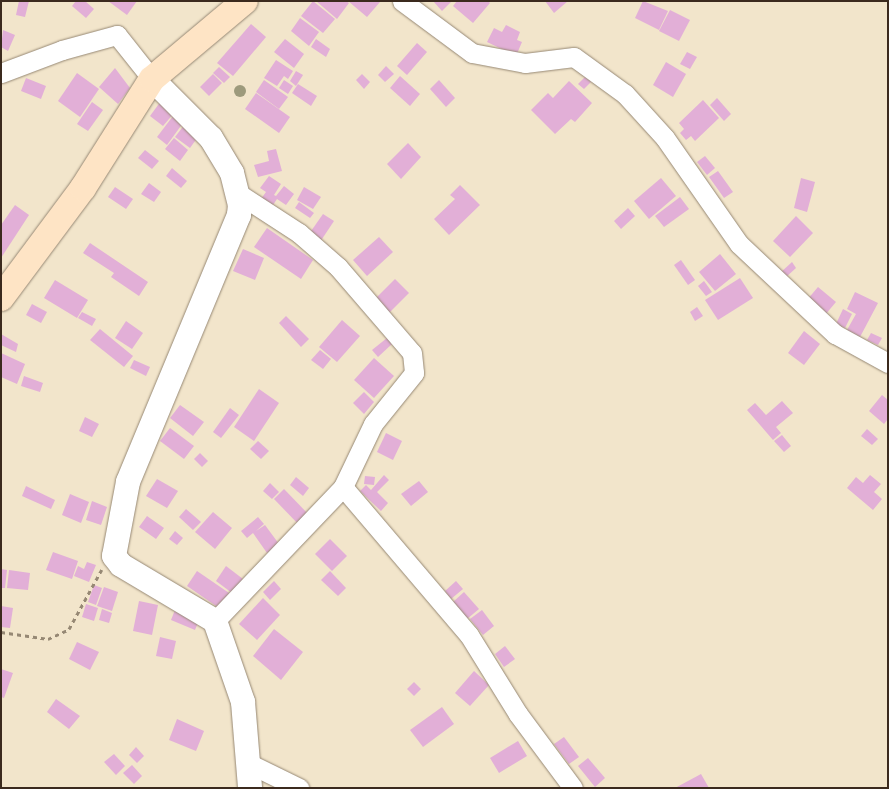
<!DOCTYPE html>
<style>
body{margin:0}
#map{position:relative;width:889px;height:789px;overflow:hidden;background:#f2e5cb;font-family:"IM FELL Great Primer",serif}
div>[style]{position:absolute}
.building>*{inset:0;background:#e2afd7}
.path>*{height:3px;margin-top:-1.5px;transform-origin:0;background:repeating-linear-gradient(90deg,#968874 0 4px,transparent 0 8px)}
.roads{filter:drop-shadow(0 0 1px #968874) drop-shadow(0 0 1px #968874)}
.minor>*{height:19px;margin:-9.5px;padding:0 9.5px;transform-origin:9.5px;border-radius:9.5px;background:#fff}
.tertiary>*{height:24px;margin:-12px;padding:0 12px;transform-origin:12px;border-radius:12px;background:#fff}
.secondary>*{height:26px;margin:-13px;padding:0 13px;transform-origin:13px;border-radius:13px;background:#fee4c5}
.trees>*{width:12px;height:12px;margin:-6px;border-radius:50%;background:#9d9a7c}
span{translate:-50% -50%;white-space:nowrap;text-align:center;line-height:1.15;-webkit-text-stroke:4px #fdfcf7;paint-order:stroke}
.frame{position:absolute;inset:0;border:2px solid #3b2a1e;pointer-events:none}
</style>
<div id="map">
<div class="building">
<i style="clip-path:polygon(19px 1px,29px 1px,25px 17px,16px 15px)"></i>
<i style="clip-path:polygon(76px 1px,85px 1px,94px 9px,86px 18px,72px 6px)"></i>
<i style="clip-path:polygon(108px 1px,137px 1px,127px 15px)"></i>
<i style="clip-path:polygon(313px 1px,335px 19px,323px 33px,301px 16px)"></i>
<i style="clip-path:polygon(316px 1px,346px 1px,349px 3px,337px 19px)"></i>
<i style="clip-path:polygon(348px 1px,378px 1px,380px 2px,367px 17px)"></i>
<i style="clip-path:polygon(433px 1px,452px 1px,442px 11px)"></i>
<i style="clip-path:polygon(457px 1px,488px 1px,490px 3px,473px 23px,453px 6px)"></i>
<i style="clip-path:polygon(545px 1px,568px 1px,554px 13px)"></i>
<i style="clip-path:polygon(643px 1px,668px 11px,659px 30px,635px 18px)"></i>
<i style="clip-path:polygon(670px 10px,690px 20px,679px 41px,659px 31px)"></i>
<i style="clip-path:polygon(300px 18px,319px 32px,309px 46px,291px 31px)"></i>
<i style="clip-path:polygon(251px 24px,266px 37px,233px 76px,217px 63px)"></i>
<i style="clip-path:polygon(506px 25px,520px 32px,517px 40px,522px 42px,516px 56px,487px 42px,494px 28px,502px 32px)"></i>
<i style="clip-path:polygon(3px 30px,15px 35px,8px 51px,1px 47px)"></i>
<i style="clip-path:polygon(285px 39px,304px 54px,294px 68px,274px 52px)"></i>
<i style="clip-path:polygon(316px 39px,330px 49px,326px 57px,311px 47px)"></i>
<i style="clip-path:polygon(417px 43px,427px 52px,407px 75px,397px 66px)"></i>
<i style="clip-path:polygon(687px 52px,697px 57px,690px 69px,680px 64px)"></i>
<i style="clip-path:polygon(276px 60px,293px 71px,288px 79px,284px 76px,277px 86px,264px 78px)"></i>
<i style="clip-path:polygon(666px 62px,686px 74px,673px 97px,653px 85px)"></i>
<i style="clip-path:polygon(386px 66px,394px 74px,385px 82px,378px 75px)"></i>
<i style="clip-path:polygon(219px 67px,230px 77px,224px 83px,213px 73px)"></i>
<i style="clip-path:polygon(115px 68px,130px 88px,118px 104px,99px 87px)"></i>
<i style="clip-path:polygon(296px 71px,303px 75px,296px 86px,290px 81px)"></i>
<i style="clip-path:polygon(77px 73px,99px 89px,80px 117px,58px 101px)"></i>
<i style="clip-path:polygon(213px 74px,222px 83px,209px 96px,200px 87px)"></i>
<i style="clip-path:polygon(362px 74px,370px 82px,364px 89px,356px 80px)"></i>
<i style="clip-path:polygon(400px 76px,420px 94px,410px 106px,390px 88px)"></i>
<i style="clip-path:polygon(585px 77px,591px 82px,584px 89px,578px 84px)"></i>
<i style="clip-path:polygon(26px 78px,46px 86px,41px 99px,21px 91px)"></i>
<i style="clip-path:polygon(264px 80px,288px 97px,279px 109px,256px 92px)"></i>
<i style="clip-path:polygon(284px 80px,293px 86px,288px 94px,279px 88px)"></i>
<i style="clip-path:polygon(439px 80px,455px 98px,446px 107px,430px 89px)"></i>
<i style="clip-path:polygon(569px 81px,592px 103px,575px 122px,571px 119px,555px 134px,531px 110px,548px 93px,553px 98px)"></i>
<i style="clip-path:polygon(298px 84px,317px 96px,311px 106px,292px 93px)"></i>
<i style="clip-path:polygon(256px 93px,290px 117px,279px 133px,245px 109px)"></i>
<i style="clip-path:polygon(717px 98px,731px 114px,724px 121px,710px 105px)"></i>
<i style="clip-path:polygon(703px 100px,719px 118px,695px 141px,691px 136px,686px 140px,680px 133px,684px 129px,679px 123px)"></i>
<i style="clip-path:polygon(161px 101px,175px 112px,163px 126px,150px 116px)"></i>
<i style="clip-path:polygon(92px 102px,103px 110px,88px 131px,77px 124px)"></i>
<i style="clip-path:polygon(173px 116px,183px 123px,167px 145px,157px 137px)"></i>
<i style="clip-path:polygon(185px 124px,200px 134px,190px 148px,175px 137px)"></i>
<i style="clip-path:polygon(174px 138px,188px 150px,180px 161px,165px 149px)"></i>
<i style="clip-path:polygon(408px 143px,421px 157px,401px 179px,387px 164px)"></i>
<i style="clip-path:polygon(276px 149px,282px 171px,258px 177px,254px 165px,269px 161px,267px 151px)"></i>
<i style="clip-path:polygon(145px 150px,159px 161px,152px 169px,138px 158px)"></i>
<i style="clip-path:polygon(705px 156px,715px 168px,707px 175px,697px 162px)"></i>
<i style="clip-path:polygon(172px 168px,187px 181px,181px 188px,166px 176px)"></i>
<i style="clip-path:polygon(718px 171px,733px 192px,724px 198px,709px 177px)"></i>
<i style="clip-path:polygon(269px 176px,281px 184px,274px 195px,276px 196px,284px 186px,294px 194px,286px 205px,277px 199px,269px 211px,258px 203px,266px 192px,260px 188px)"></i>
<i style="clip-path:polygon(661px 178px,676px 196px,649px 219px,634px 201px)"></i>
<i style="clip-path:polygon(801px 178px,815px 182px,807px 212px,794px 208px)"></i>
<i style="clip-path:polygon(149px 183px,161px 192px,154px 202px,141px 194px)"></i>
<i style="clip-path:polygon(460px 185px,480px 205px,449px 235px,434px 219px,455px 199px,450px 195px)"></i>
<i style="clip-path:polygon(115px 187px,133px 199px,126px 209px,108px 197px)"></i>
<i style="clip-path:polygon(304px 187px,321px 197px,313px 209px,297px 200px)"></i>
<i style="clip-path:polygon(680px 197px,689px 209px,664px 227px,655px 216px)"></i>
<i style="clip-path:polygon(299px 202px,314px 213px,310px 218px,295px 208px)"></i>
<i style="clip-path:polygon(15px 205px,29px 215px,1px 258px,1px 225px)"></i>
<i style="clip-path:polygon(628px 208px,635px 216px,621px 229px,614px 221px)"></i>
<i style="clip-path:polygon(323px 214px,334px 221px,320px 242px,309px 234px)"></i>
<i style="clip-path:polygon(796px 216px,813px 233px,790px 257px,773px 241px)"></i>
<i style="clip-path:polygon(267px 228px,313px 260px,301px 279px,254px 247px)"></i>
<i style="clip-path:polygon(379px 237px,393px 252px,367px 276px,353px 260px)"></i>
<i style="clip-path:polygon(90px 243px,148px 282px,139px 296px,111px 277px,114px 273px,83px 253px)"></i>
<i style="clip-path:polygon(243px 249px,264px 258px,255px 280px,233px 271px)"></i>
<i style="clip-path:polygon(720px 254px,736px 274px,715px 291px,699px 272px)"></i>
<i style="clip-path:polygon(681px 260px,695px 280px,688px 285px,674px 265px)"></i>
<i style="clip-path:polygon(792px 262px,796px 268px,785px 278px,780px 273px)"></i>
<i style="clip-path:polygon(740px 278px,753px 298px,718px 320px,705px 300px)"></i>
<i style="clip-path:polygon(395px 279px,409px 293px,388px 314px,374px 300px)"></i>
<i style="clip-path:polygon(55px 280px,88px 300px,77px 318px,44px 298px)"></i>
<i style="clip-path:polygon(704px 281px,712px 292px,706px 296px,698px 286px)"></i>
<i style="clip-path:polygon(818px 287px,836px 302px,825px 315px,807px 300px)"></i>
<i style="clip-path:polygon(855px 292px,878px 303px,860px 337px,847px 330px,856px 314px,847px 309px)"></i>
<i style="clip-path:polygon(32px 304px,47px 312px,41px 323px,26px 315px)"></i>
<i style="clip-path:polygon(697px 307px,703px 316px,695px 321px,690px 312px)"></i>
<i style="clip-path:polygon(843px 309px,852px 314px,845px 328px,836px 324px)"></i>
<i style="clip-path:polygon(82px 312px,96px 319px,92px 326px,78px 318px)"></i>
<i style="clip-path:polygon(286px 316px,309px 339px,301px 347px,279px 323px)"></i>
<i style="clip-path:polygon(342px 320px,360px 336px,337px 362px,319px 347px)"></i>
<i style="clip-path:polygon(126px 321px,143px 333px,132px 349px,115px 338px)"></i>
<i style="clip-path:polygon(100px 329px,133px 356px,124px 367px,90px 340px)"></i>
<i style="clip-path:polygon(804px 331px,820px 344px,804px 365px,788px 353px)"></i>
<i style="clip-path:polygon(871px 333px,882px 338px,878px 345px,867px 340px)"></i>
<i style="clip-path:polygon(1px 334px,18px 344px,16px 352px,1px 345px)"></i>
<i style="clip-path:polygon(387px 338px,392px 344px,378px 357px,372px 350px)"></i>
<i style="clip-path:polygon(320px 350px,331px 359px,323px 369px,311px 360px)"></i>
<i style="clip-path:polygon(1px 353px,25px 364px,17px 384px,1px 377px)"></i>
<i style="clip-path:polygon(374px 358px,394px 376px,374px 398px,354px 380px)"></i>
<i style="clip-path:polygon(134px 360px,150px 367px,146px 376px,130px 368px)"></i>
<i style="clip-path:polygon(24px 376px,43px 383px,40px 392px,21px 386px)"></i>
<i style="clip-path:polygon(259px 389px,279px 403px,254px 441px,234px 427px)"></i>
<i style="clip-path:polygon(364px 392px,374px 402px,364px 414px,353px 403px)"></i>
<i style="clip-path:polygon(882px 395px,888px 400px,888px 419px,884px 424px,869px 411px)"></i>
<i style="clip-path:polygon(782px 401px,793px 413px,776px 427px,781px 433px,773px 440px,747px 410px,755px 403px,766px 415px)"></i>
<i style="clip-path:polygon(180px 405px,204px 422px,193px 436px,170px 418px)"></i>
<i style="clip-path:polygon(230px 408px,239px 415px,221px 438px,213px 432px)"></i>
<i style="clip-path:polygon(85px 417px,99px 424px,92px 437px,79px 431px)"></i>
<i style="clip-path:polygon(170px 428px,194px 446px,184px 459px,160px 441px)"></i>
<i style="clip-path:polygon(867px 429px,878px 439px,872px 445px,861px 436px)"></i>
<i style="clip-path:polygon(386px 433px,402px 441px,393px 460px,377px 452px)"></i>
<i style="clip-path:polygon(782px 435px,791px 446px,784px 452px,774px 441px)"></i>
<i style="clip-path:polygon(258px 441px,269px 451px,261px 459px,250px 449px)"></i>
<i style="clip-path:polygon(200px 453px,208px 461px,202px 467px,194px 459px)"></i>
<i style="clip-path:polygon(384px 475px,389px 480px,377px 492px,388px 503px,381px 511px,360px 491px,366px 485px,371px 490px)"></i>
<i style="clip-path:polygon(870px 475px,881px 484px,874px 492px,882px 499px,873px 510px,847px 488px,856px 477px,863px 483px)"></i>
<i style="clip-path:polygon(365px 476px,375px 477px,374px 485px,364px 484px)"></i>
<i style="clip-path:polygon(296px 477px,309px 488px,303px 496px,290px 485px)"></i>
<i style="clip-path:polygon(157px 479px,178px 491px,167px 508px,146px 496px)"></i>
<i style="clip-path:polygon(419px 481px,428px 492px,411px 506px,401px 494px)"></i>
<i style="clip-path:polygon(270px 483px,279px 492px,272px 499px,263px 491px)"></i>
<i style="clip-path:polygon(26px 486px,55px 500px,51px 509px,22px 496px)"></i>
<i style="clip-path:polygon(284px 489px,312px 518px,302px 528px,274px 499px)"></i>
<i style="clip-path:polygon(70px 494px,89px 502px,81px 523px,62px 515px)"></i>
<i style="clip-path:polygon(92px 501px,107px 507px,101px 525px,86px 520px)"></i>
<i style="clip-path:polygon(186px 509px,201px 522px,193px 530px,179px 517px)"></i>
<i style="clip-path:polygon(213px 512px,232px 528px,215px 549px,195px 532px)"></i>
<i style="clip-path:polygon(147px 516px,164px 528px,156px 539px,139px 527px)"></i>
<i style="clip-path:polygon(258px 517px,264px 524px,256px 531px,265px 525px,279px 544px,267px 553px,253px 533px,247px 538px,241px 531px)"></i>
<i style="clip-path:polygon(175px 531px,183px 538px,177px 545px,169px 539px)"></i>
<i style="clip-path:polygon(330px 539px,347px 556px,332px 571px,315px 554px)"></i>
<i style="clip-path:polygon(53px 552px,78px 561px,72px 579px,46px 570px)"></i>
<i style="clip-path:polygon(87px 562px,96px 565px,89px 582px,74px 576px,78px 566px,84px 569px)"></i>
<i style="clip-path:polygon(226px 566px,243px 579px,232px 593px,216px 581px)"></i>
<i style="clip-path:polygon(1px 569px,7px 570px,5px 588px,1px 588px)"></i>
<i style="clip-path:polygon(9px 570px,30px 573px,28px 590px,7px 588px)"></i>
<i style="clip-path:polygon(197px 571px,232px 595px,222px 610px,187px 586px)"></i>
<i style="clip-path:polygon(330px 571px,346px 588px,338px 596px,321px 580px)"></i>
<i style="clip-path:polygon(274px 581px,281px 589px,270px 600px,263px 592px)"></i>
<i style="clip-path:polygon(456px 581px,463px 589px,451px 599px,445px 591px)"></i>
<i style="clip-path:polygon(94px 585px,102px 588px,96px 605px,88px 602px)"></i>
<i style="clip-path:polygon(104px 587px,118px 592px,112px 611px,97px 606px)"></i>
<i style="clip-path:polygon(464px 592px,479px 609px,467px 619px,453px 602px)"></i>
<i style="clip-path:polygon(263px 598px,280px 615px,257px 640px,239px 624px)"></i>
<i style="clip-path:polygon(139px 601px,158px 605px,152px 635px,133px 631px)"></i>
<i style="clip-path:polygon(86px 604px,98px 608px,94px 621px,82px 617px)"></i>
<i style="clip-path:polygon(177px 605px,201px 615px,195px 630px,171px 620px)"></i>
<i style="clip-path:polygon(1px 606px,13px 608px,10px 628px,1px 627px)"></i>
<i style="clip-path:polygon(102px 609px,112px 613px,109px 623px,99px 620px)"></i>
<i style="clip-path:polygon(482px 610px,494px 626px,483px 635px,470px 619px)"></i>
<i style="clip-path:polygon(274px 629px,303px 652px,281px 680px,253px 656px)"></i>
<i style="clip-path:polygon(160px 637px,176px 641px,172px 659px,156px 656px)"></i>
<i style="clip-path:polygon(77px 642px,99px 652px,90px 670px,69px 659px)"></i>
<i style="clip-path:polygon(505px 646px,515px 659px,504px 667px,495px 654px)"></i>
<i style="clip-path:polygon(1px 669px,13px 673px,4px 698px,1px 697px)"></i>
<i style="clip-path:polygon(474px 671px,489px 685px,470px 706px,455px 693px)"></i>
<i style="clip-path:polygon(414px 682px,421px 689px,414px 696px,407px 689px)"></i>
<i style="clip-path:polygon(56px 699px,80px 716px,69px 729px,47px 712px)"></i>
<i style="clip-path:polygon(442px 707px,454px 724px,423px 747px,410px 730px)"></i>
<i style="clip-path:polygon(177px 719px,204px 731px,196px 751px,169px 740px)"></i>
<i style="clip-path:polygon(564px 737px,579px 757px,569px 764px,554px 744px)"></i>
<i style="clip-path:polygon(518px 741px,527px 756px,499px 773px,490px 758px)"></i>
<i style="clip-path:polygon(136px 747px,144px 756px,137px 763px,129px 755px)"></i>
<i style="clip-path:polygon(114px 754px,125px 766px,116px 775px,104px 762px)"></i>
<i style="clip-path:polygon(588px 758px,605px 778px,595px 787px,578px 766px)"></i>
<i style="clip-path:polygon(132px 765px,142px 776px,134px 784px,123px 773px)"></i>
<i style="clip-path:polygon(701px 774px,709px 788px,675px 788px)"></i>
</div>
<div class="path">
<i style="left:1px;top:632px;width:48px;rotate:8.5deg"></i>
<i style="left:48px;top:639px;width:23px;rotate:-25deg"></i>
<i style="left:69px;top:629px;width:68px;rotate:-61.2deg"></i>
</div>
<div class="roads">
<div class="minor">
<i style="left:402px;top:1px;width:87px;rotate:36.6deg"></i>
<i style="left:472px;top:53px;width:54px;rotate:10.7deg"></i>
<i style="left:525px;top:63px;width:49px;rotate:-7deg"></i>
<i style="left:574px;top:57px;width:63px;rotate:36deg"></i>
<i style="left:625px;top:94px;width:59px;rotate:47.7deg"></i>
<i style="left:665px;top:138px;width:129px;rotate:55.1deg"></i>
<i style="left:739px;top:244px;width:132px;rotate:43.2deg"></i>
<i style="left:835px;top:334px;width:60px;rotate:28.7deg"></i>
<i style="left:1px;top:73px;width:65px;rotate:-20.7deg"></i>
<i style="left:62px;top:50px;width:57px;rotate:-15.3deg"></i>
<i style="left:117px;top:35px;width:56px;rotate:51.5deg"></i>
<i style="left:239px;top:194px;width:72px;rotate:33deg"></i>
<i style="left:299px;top:233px;width:52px;rotate:41.1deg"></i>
<i style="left:338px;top:267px;width:113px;rotate:49.3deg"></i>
<i style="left:412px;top:353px;width:20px;rotate:84deg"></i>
<i style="left:414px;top:373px;width:65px;rotate:128.8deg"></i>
<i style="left:373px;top:424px;width:70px;rotate:115.5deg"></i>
<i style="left:215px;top:621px;width:185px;rotate:-46.3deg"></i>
<i style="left:343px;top:487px;width:194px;rotate:49.6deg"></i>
<i style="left:469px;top:635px;width:93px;rotate:58.2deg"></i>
<i style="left:518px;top:714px;width:92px;rotate:53.4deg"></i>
<i style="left:250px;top:764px;width:55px;rotate:26.1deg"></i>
</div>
<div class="tertiary">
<i style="left:152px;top:79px;width:83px;rotate:45deg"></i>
<i style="left:211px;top:138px;width:41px;rotate:59deg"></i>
<i style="left:232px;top:173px;width:33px;rotate:76deg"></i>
<i style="left:240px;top:205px;width:10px;rotate:96deg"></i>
<i style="left:239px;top:215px;width:289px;rotate:112.6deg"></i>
<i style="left:128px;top:482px;width:75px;rotate:100.7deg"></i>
<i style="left:114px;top:556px;width:11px;rotate:52deg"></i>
<i style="left:121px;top:565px;width:109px;rotate:30.8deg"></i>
<i style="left:215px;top:621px;width:86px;rotate:70.9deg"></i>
<i style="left:243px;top:702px;width:86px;rotate:85.3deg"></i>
</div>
<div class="secondary">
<i style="left:1px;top:298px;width:137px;rotate:-53.3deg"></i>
<i style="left:83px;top:188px;width:129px;rotate:-57.7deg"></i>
<i style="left:152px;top:79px;width:121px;rotate:-40deg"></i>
</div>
</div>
<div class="trees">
<i style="left:240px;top:91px"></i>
</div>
<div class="frame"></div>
</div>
